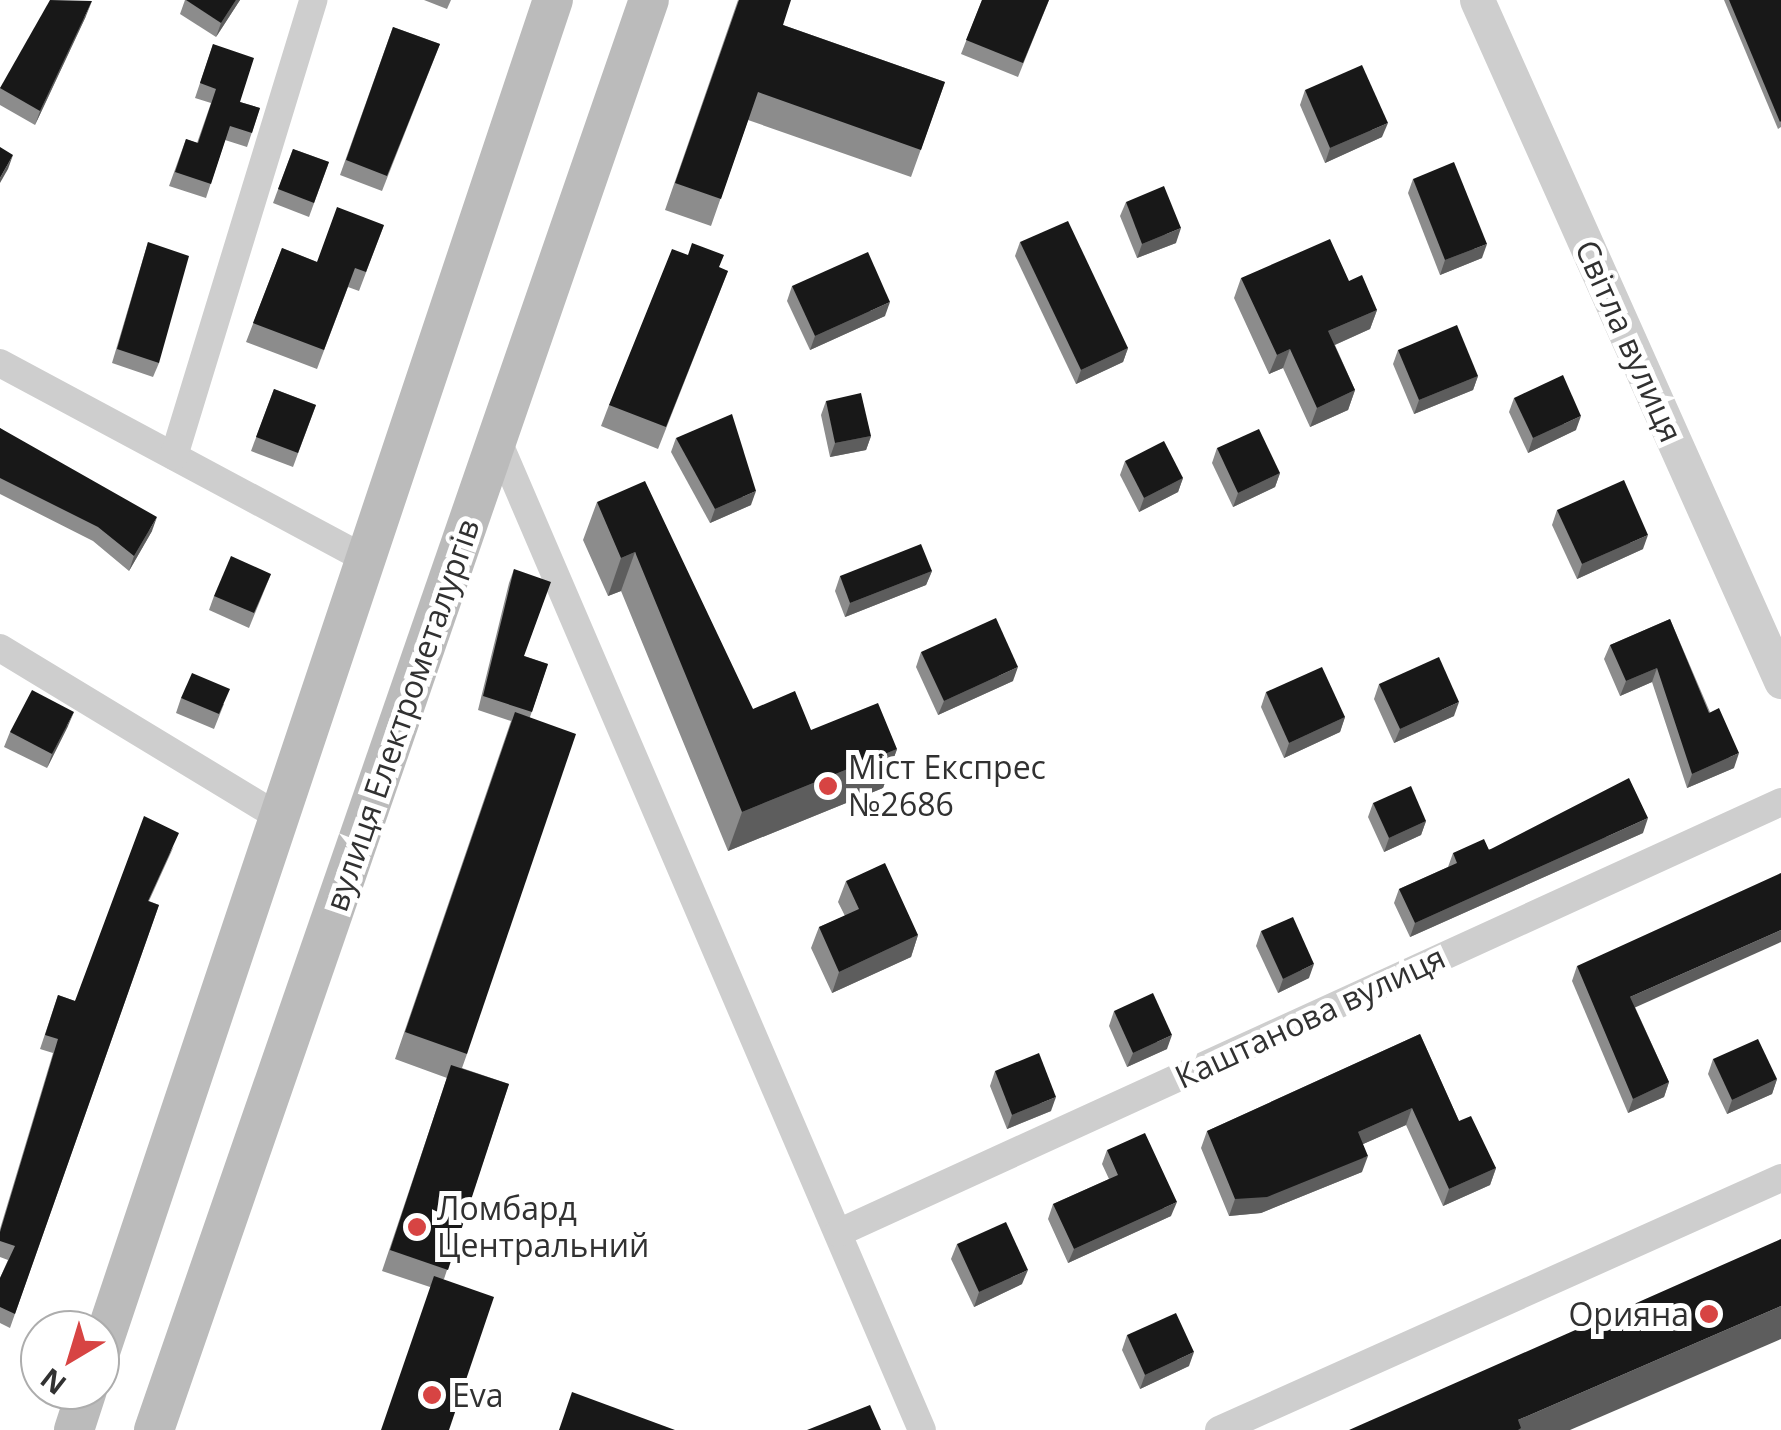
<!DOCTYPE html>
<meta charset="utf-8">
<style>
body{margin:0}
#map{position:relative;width:1781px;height:1430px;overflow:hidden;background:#fff;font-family:"Open Sans",sans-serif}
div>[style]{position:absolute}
.minor>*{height:28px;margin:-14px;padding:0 14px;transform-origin:14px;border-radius:14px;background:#cecece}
.tertiary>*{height:35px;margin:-17.5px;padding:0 17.5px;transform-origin:17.5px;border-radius:17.5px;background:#cecece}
.secondary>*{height:40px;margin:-20px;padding:0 20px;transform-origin:20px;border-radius:20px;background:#bbb}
.wall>*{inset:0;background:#8c8c8c}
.shaded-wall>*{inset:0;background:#5d5d5d}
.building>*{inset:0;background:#181818}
.dots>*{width:28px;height:28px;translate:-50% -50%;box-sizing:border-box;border:5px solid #fff;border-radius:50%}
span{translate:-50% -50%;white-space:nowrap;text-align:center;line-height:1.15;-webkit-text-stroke:10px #fff;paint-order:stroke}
.street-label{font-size:32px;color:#313131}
.poi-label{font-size:32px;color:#313131}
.left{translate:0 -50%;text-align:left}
.right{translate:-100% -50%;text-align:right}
.north{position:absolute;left:20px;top:1310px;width:100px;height:100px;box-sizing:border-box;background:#fff;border:2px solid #adadad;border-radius:50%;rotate:218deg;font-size:28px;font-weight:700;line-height:40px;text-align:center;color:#313131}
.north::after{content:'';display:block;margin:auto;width:35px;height:45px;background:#d74443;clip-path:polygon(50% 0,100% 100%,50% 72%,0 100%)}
</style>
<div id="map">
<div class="minor">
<i style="left:0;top:363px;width:415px;rotate:28.2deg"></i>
<i style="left:497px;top:439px;width:1078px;rotate:66.79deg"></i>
<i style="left:174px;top:456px;width:477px;rotate:-73deg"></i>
<i style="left:0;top:648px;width:326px;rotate:31.2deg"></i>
<i style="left:838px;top:1233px;width:1037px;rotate:-24.56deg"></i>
<i style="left:1219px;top:1430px;width:616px;rotate:-24.15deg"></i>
</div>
<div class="tertiary">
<i style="left:1477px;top:0;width:746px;rotate:65.94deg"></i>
</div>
<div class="secondary">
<i style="left:100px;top:1352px;width:1426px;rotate:-71.48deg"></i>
<i style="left:74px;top:1430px;width:42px;rotate:-72deg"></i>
<i style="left:154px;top:1430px;width:1513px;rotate:-70.91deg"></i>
</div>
<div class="wall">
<i style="clip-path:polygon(185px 0,240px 0,216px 37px,180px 14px)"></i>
<i style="clip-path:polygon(424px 0,451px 0,447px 9px)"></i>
<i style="clip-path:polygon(738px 0,783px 25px,945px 82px,911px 177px,748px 120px,711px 226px,665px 210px)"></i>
<i style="clip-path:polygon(982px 0,1049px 0,1018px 77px,961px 54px)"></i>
<i style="clip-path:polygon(1724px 0,1781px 0,1781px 127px,1778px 129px)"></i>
<i style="clip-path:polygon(86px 16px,35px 125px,0 105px,0 88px)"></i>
<i style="clip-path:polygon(393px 27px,440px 44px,382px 191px,340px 175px)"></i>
<i style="clip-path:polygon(213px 44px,240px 102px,260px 108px,247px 147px,225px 140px,206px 198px,169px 186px,186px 139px,197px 143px,211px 103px,195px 98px)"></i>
<i style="clip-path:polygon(1305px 90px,1382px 137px,1325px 163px,1300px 105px)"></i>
<i style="clip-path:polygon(293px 149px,329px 162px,309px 217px,273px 203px)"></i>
<i style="clip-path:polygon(1413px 179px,1482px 258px,1440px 275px,1408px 193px)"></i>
<i style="clip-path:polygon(1126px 202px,1176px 243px,1137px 258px,1120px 216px)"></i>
<i style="clip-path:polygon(384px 225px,359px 291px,348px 287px,317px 369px,246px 342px,282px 248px,317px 262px)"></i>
<i style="clip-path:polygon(148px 242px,159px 363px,153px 377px,112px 363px)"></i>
<i style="clip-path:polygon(1020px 242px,1128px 348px,1123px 362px,1076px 384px,1015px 256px)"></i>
<i style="clip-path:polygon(719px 268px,728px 271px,658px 449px,601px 426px,609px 405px)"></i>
<i style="clip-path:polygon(1241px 278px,1349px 281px,1377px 310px,1370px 329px,1335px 345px,1355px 390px,1348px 410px,1310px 427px,1283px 368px,1269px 374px,1234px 298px)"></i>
<i style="clip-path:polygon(792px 286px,885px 316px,810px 350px,787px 301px)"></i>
<i style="clip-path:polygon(1398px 350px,1478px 376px,1473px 390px,1414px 414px,1393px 364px)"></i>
<i style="clip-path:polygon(274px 389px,316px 405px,293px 467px,251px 451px)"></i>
<i style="clip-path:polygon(1514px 398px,1576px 430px,1528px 453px,1509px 412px)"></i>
<i style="clip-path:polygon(826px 401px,871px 436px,866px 450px,830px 457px,821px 415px)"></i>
<i style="clip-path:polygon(0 428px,152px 531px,129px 571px,93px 541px,0 494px)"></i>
<i style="clip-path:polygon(676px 438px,751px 505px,710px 523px,671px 452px)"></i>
<i style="clip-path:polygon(1217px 448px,1280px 473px,1275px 487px,1233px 507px,1212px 463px)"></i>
<i style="clip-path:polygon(1125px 461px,1183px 478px,1178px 492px,1139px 512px,1120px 475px)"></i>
<i style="clip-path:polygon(597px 502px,753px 709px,811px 730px,897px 749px,883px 788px,728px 851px,621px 591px,608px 596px,583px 540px)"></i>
<i style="clip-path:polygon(1557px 510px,1643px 549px,1577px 579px,1552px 525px)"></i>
<i style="clip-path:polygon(514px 569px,524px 656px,548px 664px,530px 717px,467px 1054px,462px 1068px,509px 1084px,444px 1279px,430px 1287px,382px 1271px,447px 1078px,395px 1059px,511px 721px,478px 710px,509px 583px)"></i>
<i style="clip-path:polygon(932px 571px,926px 585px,845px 617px,835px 591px,840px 576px)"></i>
<i style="clip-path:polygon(271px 574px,249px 628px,209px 610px,214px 596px)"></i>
<i style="clip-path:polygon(1670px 619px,1734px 768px,1687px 788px,1652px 682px,1620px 696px,1604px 659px,1610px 645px)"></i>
<i style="clip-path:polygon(921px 652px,1013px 681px,938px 715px,916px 667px)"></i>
<i style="clip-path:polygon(1379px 684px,1454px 716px,1394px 743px,1374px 699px)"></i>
<i style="clip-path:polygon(1266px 692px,1345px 717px,1340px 732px,1284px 758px,1261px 707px)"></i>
<i style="clip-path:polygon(181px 698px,224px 704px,214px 729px,176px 713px)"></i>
<i style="clip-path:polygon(68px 726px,47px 768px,4px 747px,10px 732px)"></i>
<i style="clip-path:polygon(1373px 803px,1426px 821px,1421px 835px,1384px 852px,1368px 817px)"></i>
<i style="clip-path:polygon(1643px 833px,1410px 937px,1394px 903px,1399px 889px,1448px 867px,1453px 853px)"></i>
<i style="clip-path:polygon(174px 846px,149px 901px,159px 905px,10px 1328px,0 1323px,0 1278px,8px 1260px,0 1257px,0 1229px,53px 1053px,40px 1049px,58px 995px,75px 1001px)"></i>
<i style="clip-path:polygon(846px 881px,918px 935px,911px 957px,832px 993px,811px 948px,819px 927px,845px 916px,838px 902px)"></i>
<i style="clip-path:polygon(1261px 931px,1309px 978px,1278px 993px,1256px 946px)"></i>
<i style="clip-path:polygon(1577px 966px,1635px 1007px,1669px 1082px,1664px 1097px,1628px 1113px,1572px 981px)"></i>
<i style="clip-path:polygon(1114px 1011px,1167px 1049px,1127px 1067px,1109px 1026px)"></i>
<i style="clip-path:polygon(1420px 1034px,1459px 1121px,1496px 1168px,1490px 1185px,1443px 1206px,1406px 1125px,1363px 1144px,1362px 1172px,1261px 1213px,1229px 1216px,1201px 1148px,1207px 1131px)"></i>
<i style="clip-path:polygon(1713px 1059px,1777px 1079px,1772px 1094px,1727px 1114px,1708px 1074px)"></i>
<i style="clip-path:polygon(995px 1071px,1051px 1111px,1007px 1129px,990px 1086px)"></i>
<i style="clip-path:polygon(1107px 1150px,1171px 1216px,1068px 1263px,1048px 1219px,1053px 1204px,1109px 1179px,1102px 1164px)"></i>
<i style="clip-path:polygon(957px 1244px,1022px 1284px,974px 1307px,951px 1259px)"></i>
<i style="clip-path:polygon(1127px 1335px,1189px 1366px,1140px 1389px,1122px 1350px)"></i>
</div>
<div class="shaded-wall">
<i style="clip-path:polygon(236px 0,240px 0,216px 37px,221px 23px)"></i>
<i style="clip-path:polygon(92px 1px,86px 16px,35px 125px,40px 111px)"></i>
<i style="clip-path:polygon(1388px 123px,1382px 137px,1325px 163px,1330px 148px)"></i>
<i style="clip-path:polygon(13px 155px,8px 169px,0 183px,0 178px)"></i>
<i style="clip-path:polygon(1181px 228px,1176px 243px,1137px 258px,1142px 244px)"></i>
<i style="clip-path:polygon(1487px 244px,1482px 258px,1440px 275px,1445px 260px)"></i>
<i style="clip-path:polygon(890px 302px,885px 316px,810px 350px,815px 336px)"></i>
<i style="clip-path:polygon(1377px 310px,1370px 329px,1321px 351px,1328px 331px)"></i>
<i style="clip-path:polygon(1128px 348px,1123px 362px,1076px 384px,1081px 370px)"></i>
<i style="clip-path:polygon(1290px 349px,1283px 368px,1269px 374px,1277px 355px)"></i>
<i style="clip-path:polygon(1478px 376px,1473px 390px,1414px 414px,1419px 400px)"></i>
<i style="clip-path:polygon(1355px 390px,1348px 410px,1310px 427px,1317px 408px)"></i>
<i style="clip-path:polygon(1581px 416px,1576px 430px,1528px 453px,1533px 438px)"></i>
<i style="clip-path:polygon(871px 436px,866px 450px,830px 457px,835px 443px)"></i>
<i style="clip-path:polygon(1280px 473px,1275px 487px,1233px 507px,1238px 493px)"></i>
<i style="clip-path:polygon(1183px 478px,1178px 492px,1139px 512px,1144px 498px)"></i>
<i style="clip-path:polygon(756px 491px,751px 505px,710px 523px,715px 509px)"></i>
<i style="clip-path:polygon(157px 517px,152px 531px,129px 571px,134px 556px)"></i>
<i style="clip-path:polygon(1648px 535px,1643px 549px,1577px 579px,1582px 564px)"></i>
<i style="clip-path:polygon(635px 552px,621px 591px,608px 596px,621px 558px)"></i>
<i style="clip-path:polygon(932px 571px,926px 585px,845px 617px,850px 603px)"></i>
<i style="clip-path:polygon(1018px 667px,1013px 681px,938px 715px,944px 701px)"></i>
<i style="clip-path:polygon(1657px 668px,1652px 682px,1620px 696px,1626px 681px)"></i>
<i style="clip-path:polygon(1459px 702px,1454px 716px,1394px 743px,1400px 729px)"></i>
<i style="clip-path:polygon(74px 712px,68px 726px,47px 768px,52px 754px)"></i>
<i style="clip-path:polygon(1345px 717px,1340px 732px,1284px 758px,1289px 743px)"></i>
<i style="clip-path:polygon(897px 749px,883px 788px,728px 851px,742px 812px)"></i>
<i style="clip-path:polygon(1739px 753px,1734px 768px,1687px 788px,1692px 774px)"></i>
<i style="clip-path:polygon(1648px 818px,1643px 833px,1410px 937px,1415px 923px)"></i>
<i style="clip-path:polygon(1426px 821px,1421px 835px,1384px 852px,1389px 838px)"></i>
<i style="clip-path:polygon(1781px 930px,1781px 942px,1625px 1012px,1630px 997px)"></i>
<i style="clip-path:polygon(918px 935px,911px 957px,832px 993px,839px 972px)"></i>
<i style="clip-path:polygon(1314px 964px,1309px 978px,1278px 993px,1283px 979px)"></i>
<i style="clip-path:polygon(1172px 1035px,1167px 1049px,1127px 1067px,1133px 1053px)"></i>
<i style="clip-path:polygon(1777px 1079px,1772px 1094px,1727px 1114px,1732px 1100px)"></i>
<i style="clip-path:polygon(1669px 1082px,1664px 1097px,1628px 1113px,1633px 1099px)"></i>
<i style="clip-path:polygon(1056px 1097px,1051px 1111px,1007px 1129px,1012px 1115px)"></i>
<i style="clip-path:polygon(1412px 1108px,1406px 1125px,1352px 1149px,1358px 1132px)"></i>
<i style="clip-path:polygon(1368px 1156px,1362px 1172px,1261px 1213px,1229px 1216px,1235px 1199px)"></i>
<i style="clip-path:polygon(1496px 1168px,1490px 1185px,1443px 1206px,1449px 1189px)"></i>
<i style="clip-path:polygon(1177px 1202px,1171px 1216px,1068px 1263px,1074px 1249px)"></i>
<i style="clip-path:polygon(1028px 1270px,1022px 1284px,974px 1307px,979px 1292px)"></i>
<i style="clip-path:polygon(1781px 1306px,1781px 1339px,1570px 1430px,1514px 1430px,1518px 1420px)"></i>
<i style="clip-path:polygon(1194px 1352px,1189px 1366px,1140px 1389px,1145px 1375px)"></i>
</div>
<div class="building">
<i style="clip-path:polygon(50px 0,92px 1px,40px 111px,0 88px)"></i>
<i style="clip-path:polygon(186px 0,236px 0,221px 23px)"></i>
<i style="clip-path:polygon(739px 0,791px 0,783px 25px,945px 82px,921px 150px,758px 92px,721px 199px,675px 183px)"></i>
<i style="clip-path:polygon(982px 0,1049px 0,1023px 63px,966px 40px)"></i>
<i style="clip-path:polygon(1729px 0,1781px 0,1781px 121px,1780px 122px)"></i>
<i style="clip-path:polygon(393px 27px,440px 44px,387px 176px,346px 160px)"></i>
<i style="clip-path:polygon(213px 44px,254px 58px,240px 102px,260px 108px,252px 133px,230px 126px,211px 184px,175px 172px,186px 139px,198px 143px,216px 89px,200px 83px)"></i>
<i style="clip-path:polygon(1362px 65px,1388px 123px,1330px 148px,1305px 90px)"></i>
<i style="clip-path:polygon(0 147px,13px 155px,0 178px)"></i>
<i style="clip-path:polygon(293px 149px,329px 162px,314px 203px,278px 189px)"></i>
<i style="clip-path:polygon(1454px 162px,1487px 244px,1445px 260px,1413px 179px)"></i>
<i style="clip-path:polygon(1164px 186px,1181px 228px,1142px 244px,1126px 202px)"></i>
<i style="clip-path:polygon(337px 207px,384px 225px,366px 272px,355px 268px,324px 350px,253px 323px,282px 248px,317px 262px)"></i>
<i style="clip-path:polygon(1068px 221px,1128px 348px,1081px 370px,1020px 242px)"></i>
<i style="clip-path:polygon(1330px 239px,1349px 281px,1362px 275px,1377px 310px,1328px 331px,1355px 390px,1317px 408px,1290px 349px,1277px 355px,1241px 278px)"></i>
<i style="clip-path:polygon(148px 242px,189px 256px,159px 363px,117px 349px)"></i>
<i style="clip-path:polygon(692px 243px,724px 255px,719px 267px,728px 271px,666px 427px,609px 405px,672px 249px,688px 255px)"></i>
<i style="clip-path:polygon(868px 252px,890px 302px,815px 336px,792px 286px)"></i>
<i style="clip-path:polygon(1457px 325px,1478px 376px,1419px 400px,1398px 350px)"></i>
<i style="clip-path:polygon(1563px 375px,1581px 416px,1533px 438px,1514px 398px)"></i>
<i style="clip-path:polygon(274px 389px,316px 405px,298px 453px,256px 437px)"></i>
<i style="clip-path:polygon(861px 393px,871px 436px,835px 443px,826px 401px)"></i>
<i style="clip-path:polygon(732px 414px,756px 491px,715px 509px,676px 438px)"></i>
<i style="clip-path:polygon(0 428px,157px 517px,134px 556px,98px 527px,0 478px)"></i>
<i style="clip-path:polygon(1259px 429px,1280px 473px,1238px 493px,1217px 448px)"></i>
<i style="clip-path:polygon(1164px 441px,1183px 478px,1144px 498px,1125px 461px)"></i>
<i style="clip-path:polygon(1624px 480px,1648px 535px,1582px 564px,1557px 510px)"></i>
<i style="clip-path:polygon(645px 481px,753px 709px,795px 691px,811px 730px,878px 703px,897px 749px,742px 812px,635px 552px,621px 558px,597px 502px)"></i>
<i style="clip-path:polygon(921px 544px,932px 571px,850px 603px,840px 576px)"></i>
<i style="clip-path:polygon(231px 556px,271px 574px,254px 613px,214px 596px)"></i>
<i style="clip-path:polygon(514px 569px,551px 582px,524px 656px,548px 664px,532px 712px,483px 696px)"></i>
<i style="clip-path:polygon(996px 618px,1018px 667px,944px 701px,921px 652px)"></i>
<i style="clip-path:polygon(1670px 619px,1709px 713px,1719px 708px,1739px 753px,1692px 774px,1657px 668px,1626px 681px,1610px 645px)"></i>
<i style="clip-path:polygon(1439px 657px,1459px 702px,1400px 729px,1379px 684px)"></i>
<i style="clip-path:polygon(1322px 667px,1345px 717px,1289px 743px,1266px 692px)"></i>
<i style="clip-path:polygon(192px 673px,230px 689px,219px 714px,181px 698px)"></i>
<i style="clip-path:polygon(32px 690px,74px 712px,52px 754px,10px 732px)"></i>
<i style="clip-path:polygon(515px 712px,576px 734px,467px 1054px,405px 1032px)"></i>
<i style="clip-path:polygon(1629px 778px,1648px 818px,1415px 923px,1399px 889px,1457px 863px,1453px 853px,1484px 839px,1489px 850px)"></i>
<i style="clip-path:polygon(1411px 786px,1426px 821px,1389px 838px,1373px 803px)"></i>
<i style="clip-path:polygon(144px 816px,179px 833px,148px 901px,159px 905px,15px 1314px,0 1307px,0 1278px,15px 1246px,0 1241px,0 1232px,58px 1039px,45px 1035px,58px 995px,75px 1001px)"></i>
<i style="clip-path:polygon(885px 863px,918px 935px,839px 972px,819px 927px,859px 909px,846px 881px)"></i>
<i style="clip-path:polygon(1781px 873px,1781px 930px,1630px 997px,1669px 1082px,1633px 1099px,1577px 966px)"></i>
<i style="clip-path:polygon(1293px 917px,1314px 964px,1283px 979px,1261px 931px)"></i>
<i style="clip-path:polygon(1153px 993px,1172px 1035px,1133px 1053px,1114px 1011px)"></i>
<i style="clip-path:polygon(1420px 1034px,1459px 1121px,1471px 1116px,1496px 1168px,1449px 1189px,1412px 1108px,1358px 1132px,1368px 1156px,1267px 1197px,1235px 1199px,1207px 1131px)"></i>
<i style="clip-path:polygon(1758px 1039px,1777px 1079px,1732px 1100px,1713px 1059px)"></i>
<i style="clip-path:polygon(1039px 1053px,1056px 1097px,1012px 1115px,995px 1071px)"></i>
<i style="clip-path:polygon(451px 1065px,509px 1084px,448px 1270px,390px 1250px)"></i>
<i style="clip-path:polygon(1145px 1133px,1177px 1202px,1074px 1249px,1053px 1204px,1118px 1175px,1107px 1150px)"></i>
<i style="clip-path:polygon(1006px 1222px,1028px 1270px,979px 1292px,957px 1244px)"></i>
<i style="clip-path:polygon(1781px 1239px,1781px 1306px,1518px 1420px,1521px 1428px,1518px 1430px,1349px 1430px)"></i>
<i style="clip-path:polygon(434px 1276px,494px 1297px,449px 1430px,381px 1430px)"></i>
<i style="clip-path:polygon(1176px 1313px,1194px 1352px,1145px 1375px,1127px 1335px)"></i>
<i style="clip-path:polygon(572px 1392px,675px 1430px,559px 1430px)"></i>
<i style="clip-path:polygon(870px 1405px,881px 1430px,807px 1430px)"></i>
</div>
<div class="dots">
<i style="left:828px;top:786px;background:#d74443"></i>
<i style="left:417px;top:1227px;background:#d74443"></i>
<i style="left:1709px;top:1314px;background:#d74443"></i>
<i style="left:432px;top:1395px;background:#d74443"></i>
</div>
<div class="street-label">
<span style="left:1629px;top:341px;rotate:66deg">Світла вулиця</span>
<span style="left:402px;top:715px;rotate:-71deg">вулиця Електрометалургів</span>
<span style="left:1310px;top:1017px;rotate:-25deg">Каштанова вулиця</span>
</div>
<div class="poi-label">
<span class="left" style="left:848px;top:786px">Міст Експрес<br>№2686</span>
<span class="left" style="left:437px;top:1227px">Ломбард<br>Центральний</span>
<span class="right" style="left:1689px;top:1314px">Орияна</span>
<span class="left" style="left:452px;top:1395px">Eva</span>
</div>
<div class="north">N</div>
</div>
